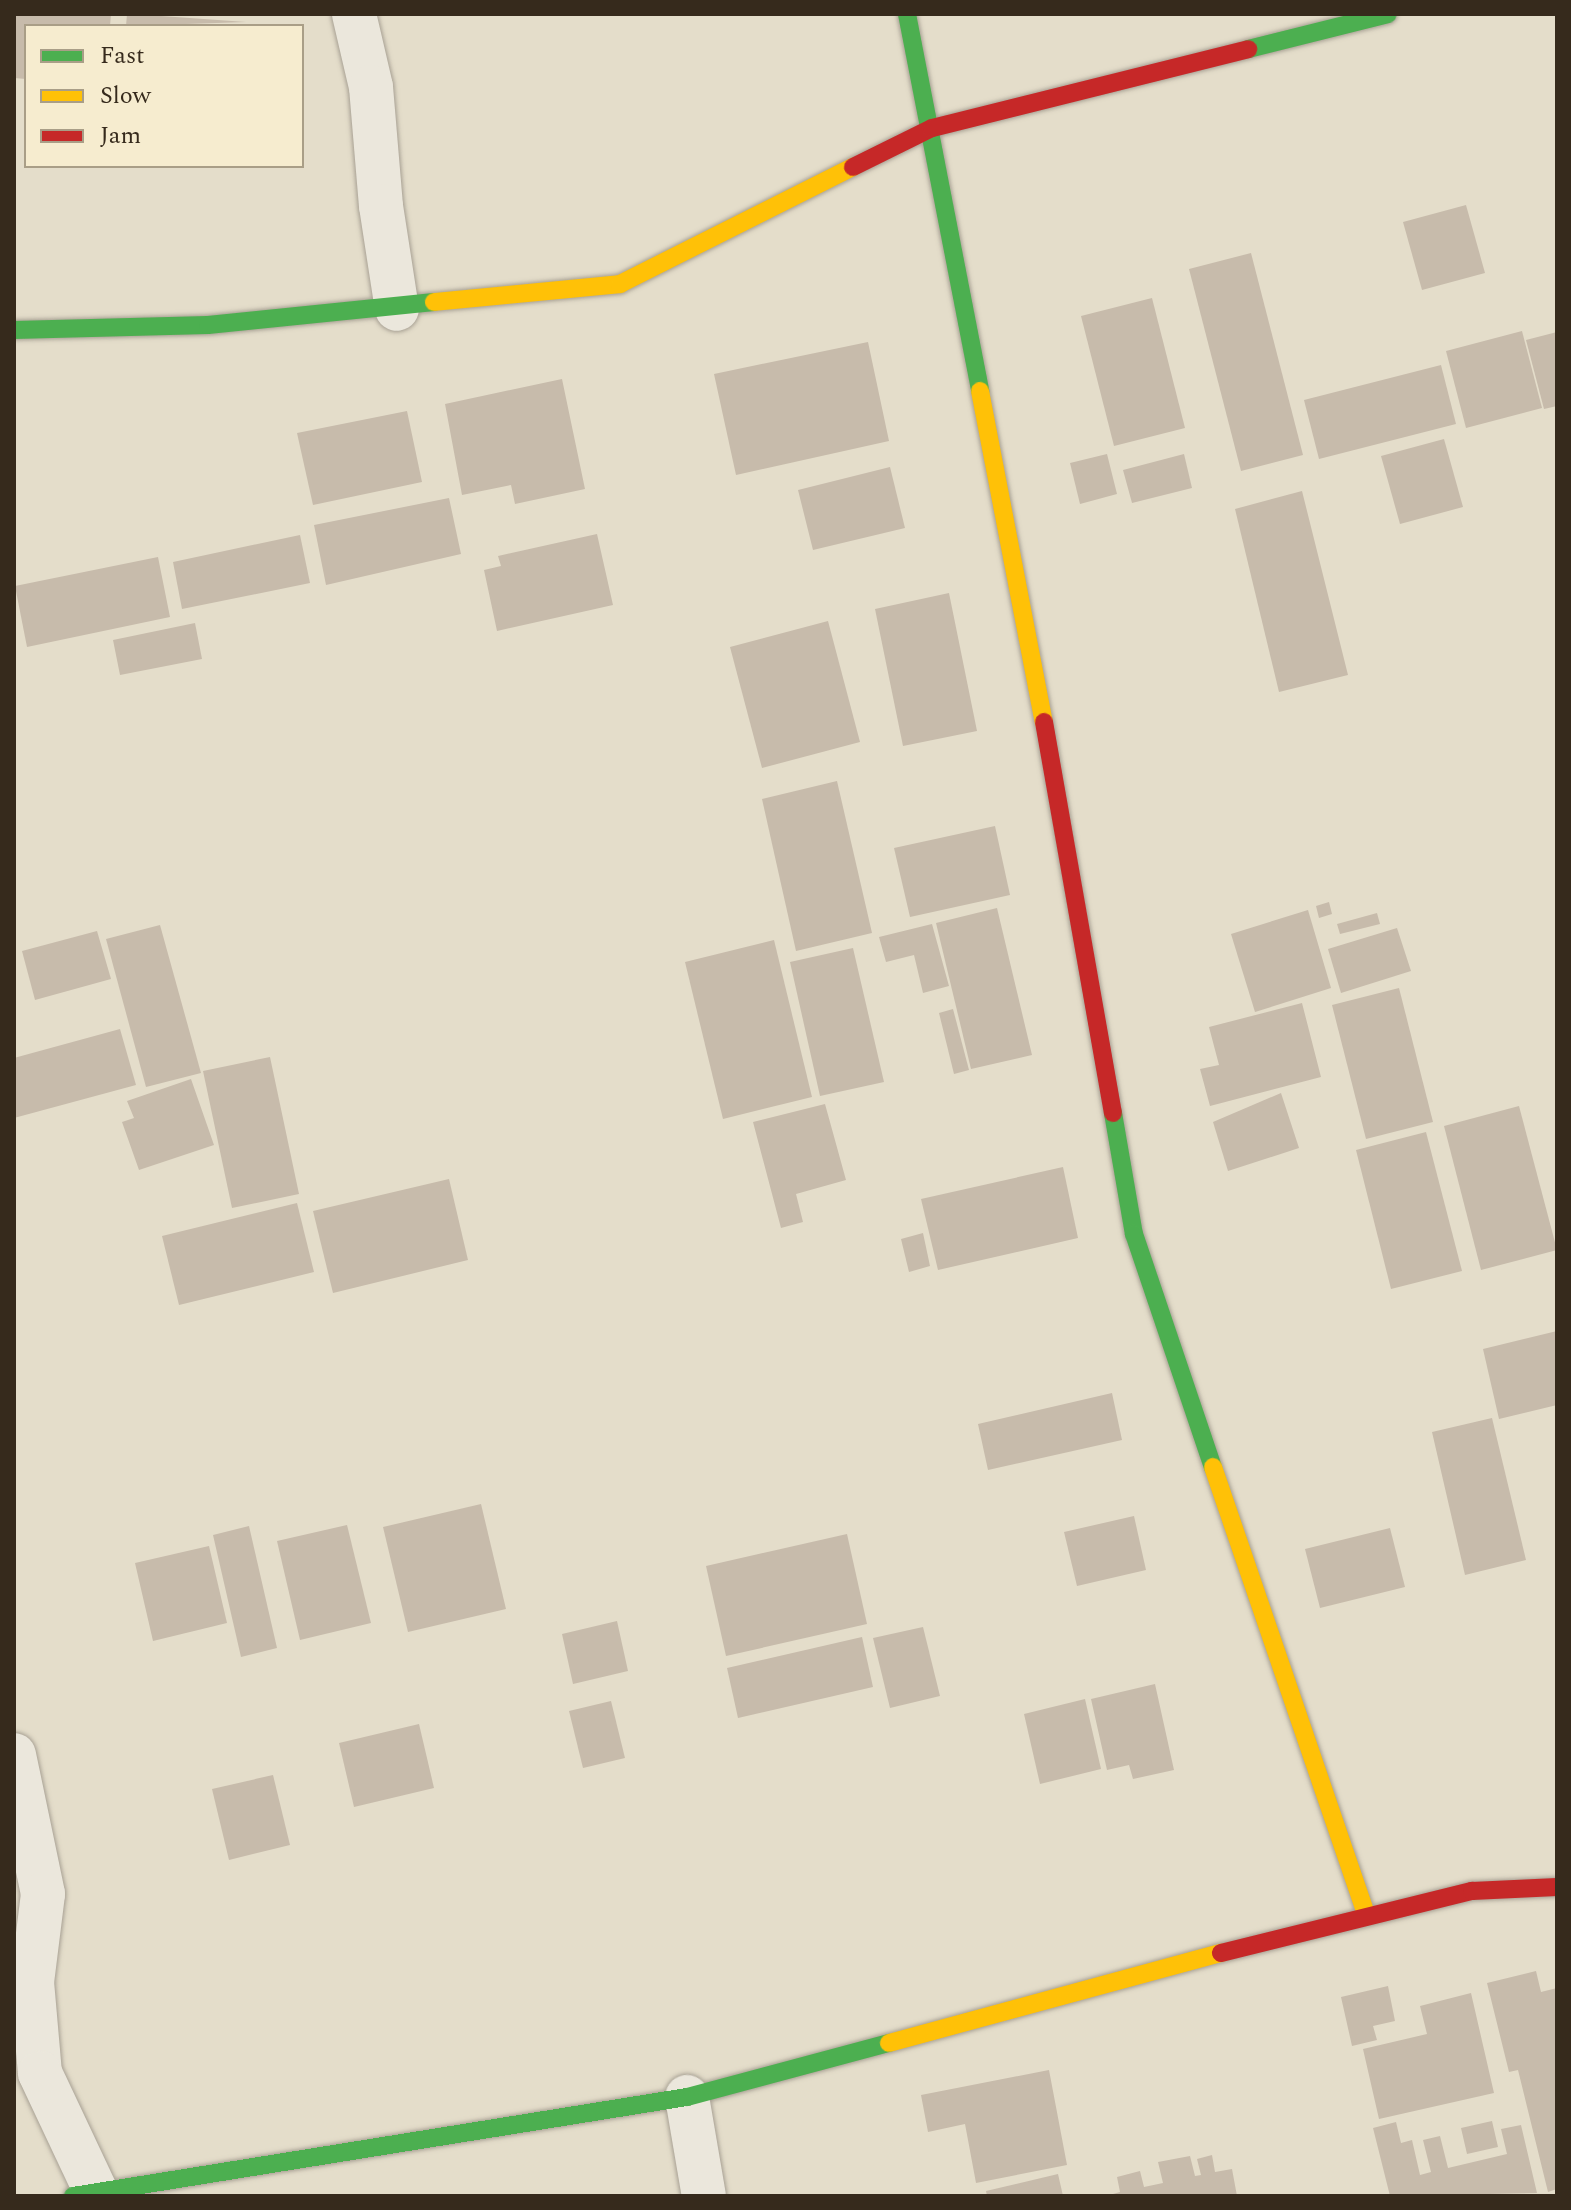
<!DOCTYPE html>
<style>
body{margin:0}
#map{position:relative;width:1571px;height:2210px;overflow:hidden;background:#e4ddca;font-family:Spectral,serif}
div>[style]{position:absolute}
.building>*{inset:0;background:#c7bbab}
.roads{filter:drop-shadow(0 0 2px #a8a194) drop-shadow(0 0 2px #a8a194)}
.street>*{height:44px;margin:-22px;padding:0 22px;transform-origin:22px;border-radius:22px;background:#ebe7dc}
.fast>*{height:18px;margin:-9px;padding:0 9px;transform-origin:9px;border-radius:9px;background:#4caf50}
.slow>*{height:18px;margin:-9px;padding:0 9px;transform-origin:9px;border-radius:9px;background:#ffc107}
.jam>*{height:18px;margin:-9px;padding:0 9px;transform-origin:9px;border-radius:9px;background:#c62828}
span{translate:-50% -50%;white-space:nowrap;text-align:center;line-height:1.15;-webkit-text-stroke:6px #f6eccf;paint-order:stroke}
.frame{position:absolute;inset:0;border:16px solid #362a1c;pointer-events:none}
.legend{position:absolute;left:24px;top:24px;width:280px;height:144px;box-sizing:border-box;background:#f6eccf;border:2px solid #a99e87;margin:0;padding:10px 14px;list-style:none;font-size:24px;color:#362a1c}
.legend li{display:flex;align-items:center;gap:16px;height:40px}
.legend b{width:40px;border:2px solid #a99e87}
</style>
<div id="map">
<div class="building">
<i style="clip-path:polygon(14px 14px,111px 14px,110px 26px,26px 26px,26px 79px,14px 78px)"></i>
<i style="clip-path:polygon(127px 14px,133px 14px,246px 22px,126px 26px)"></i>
<i style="clip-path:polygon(1466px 205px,1485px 273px,1422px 290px,1403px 222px)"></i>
<i style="clip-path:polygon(1251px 253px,1303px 455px,1241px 471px,1189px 269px)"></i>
<i style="clip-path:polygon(1152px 298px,1185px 428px,1114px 446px,1081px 316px)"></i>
<i style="clip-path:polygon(1522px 331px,1542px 408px,1466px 428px,1446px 351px)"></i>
<i style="clip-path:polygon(1557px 332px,1557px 406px,1544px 409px,1526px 340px)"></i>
<i style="clip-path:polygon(868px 342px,889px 441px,736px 475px,714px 374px)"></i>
<i style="clip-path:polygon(1441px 365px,1456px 424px,1319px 459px,1304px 400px)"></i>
<i style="clip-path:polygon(562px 379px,585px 489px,515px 504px,511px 485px,462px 495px,445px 404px)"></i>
<i style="clip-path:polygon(407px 411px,422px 482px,313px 505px,297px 433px)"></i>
<i style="clip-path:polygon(1444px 439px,1463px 507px,1400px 524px,1381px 456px)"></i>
<i style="clip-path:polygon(1107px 454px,1117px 494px,1080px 504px,1070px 463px)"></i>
<i style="clip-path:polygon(1184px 454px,1192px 488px,1132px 503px,1123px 470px)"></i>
<i style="clip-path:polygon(890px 467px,905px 528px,813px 550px,798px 490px)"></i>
<i style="clip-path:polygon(1302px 491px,1348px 675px,1279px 692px,1235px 509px)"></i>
<i style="clip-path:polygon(449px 498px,461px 554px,326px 585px,314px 525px)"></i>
<i style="clip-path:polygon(597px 534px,613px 605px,497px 631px,484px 570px,501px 566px,498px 556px)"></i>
<i style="clip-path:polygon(300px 535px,310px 583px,182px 609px,173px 562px)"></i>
<i style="clip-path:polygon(158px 557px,170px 617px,27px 647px,15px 586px)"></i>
<i style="clip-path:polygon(949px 593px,977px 731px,903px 746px,875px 609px)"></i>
<i style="clip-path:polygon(828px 621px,860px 742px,762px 768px,730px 647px)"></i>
<i style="clip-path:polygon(195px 623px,202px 659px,120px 675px,113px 640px)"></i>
<i style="clip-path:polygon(837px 781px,872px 933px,796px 951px,762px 799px)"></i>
<i style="clip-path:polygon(995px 826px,1010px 895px,910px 917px,894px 848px)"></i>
<i style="clip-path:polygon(1329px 902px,1332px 914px,1319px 918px,1316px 906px)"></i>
<i style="clip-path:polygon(997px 908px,1032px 1055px,971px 1069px,936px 923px)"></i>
<i style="clip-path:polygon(1308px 910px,1331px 988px,1255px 1012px,1231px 934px)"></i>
<i style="clip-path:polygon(1377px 913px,1380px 924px,1340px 934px,1337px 924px)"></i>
<i style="clip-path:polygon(932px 924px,949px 986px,923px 993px,914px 955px,886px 962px,879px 937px)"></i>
<i style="clip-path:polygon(160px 925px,201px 1073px,146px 1087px,106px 939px)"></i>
<i style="clip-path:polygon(1397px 928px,1411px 971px,1341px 993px,1328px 949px)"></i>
<i style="clip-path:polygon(97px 931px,111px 979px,35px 1000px,22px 951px)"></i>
<i style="clip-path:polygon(774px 940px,812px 1097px,723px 1119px,685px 962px)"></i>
<i style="clip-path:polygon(853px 948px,884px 1082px,820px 1096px,790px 962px)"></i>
<i style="clip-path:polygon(1399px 988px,1433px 1122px,1366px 1139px,1332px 1005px)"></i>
<i style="clip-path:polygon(1302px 1003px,1321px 1077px,1210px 1106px,1200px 1069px,1219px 1065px,1209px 1027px)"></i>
<i style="clip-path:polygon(953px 1009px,969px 1070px,954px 1074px,939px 1013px)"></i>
<i style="clip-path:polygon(120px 1029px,136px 1085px,14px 1118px,14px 1058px)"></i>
<i style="clip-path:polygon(270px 1057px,299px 1194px,232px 1208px,203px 1071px)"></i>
<i style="clip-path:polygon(191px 1079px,214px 1145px,139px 1170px,122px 1122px,134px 1118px,127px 1101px)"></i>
<i style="clip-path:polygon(1281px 1093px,1299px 1148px,1228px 1171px,1213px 1122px)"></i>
<i style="clip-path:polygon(825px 1104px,846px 1180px,796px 1194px,803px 1222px,781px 1228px,753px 1122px)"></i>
<i style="clip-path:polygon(1519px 1106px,1557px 1250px,1481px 1270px,1444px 1126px)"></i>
<i style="clip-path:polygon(1426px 1132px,1462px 1271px,1391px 1289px,1356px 1150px)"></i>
<i style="clip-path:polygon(1063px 1167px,1078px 1238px,938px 1270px,921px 1199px)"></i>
<i style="clip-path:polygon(449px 1179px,468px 1260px,333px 1293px,313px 1211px)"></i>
<i style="clip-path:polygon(297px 1203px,314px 1272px,179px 1305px,162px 1236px)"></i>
<i style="clip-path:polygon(923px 1233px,930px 1266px,909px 1272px,901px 1239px)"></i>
<i style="clip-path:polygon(1557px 1331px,1557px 1405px,1499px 1419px,1483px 1349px)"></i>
<i style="clip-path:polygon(1112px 1393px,1122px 1440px,988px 1470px,978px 1424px)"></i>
<i style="clip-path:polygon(1492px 1418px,1526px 1560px,1465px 1575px,1432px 1432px)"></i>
<i style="clip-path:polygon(481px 1504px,506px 1609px,408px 1632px,383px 1527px)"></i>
<i style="clip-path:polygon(1134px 1516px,1146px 1570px,1077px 1586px,1064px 1532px)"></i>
<i style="clip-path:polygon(347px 1525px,371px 1623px,300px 1640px,277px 1541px)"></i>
<i style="clip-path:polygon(249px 1526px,277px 1648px,241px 1657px,213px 1535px)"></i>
<i style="clip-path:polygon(1390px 1528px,1405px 1587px,1320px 1608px,1305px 1549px)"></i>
<i style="clip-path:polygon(847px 1534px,867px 1624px,726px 1656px,706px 1566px)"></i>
<i style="clip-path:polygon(209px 1546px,227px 1623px,153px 1641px,135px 1563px)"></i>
<i style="clip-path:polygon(617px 1621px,628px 1671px,573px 1684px,562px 1634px)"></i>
<i style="clip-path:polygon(923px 1627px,940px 1696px,890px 1708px,873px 1638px)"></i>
<i style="clip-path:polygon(862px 1637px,873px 1687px,738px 1718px,727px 1668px)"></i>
<i style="clip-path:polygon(1155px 1684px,1174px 1770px,1133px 1779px,1129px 1765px,1107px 1770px,1091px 1699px)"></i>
<i style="clip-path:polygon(1085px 1699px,1101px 1769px,1040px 1784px,1024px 1714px)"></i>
<i style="clip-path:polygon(611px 1701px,625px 1758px,583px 1768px,569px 1711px)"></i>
<i style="clip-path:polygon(419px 1724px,434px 1788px,354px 1807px,339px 1743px)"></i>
<i style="clip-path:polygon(273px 1775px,290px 1845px,229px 1860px,212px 1789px)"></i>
<i style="clip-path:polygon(1536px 1971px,1541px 1992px,1557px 1988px,1557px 2189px,1548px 2192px,1518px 2070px,1509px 2072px,1487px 1983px)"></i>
<i style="clip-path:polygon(1388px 1986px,1395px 2021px,1373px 2026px,1377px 2040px,1352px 2046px,1341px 1997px)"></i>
<i style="clip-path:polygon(1471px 1993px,1494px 2093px,1379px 2119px,1363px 2049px,1427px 2034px,1420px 2006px)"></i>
<i style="clip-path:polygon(1049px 2070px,1067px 2165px,976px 2183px,965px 2124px,928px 2132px,921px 2095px)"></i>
<i style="clip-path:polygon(1492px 2121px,1498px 2147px,1467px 2154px,1461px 2128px)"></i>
<i style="clip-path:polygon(1396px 2122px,1401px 2143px,1412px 2140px,1420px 2175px,1431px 2172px,1423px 2140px,1440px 2136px,1448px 2168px,1507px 2154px,1501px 2129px,1521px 2125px,1537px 2193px,1390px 2196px,1373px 2128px)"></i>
<i style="clip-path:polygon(1212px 2155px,1215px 2172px,1232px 2169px,1237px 2196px,1106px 2196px,1120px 2192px,1117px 2177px,1140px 2171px,1144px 2187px,1163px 2183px,1158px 2162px,1190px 2156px,1195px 2176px,1201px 2175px,1197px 2159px)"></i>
<i style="clip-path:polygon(1058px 2174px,1063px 2196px,987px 2196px,986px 2191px)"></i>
</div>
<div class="roads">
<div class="street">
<i style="left:354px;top:14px;width:75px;rotate:76.9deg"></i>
<i style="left:371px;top:87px;width:119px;rotate:85.2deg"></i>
<i style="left:381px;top:206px;width:104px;rotate:81.2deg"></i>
<i style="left:14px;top:1755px;width:142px;rotate:78.2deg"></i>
<i style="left:43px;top:1894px;width:89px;rotate:97.1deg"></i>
<i style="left:32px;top:1982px;width:91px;rotate:85deg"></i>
<i style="left:40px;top:2073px;width:136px;rotate:64.8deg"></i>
<i style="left:687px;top:2097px;width:100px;rotate:80.3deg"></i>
</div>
<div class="fast">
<i style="left:907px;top:14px;width:384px;rotate:79deg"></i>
<i style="left:1248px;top:49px;width:144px;rotate:-14deg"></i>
<i style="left:14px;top:330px;width:194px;rotate:-1.5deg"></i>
<i style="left:208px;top:325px;width:227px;rotate:-5.8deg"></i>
<i style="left:1113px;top:1113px;width:123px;rotate:80.2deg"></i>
<i style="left:1134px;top:1234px;width:246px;rotate:71.3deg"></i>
<i style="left:73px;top:2196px;width:622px;rotate:-9.16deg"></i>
<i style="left:687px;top:2097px;width:209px;rotate:-15deg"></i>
</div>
<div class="slow">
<i style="left:434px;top:302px;width:187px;rotate:-5.5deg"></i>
<i style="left:620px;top:284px;width:261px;rotate:-26.7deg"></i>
<i style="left:980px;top:391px;width:337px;rotate:79.1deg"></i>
<i style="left:1213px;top:1467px;width:472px;rotate:71.1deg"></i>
<i style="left:889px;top:2043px;width:344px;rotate:-15.2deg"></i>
</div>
<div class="jam">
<i style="left:853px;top:167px;width:88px;rotate:-26.3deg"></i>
<i style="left:932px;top:128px;width:326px;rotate:-14deg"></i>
<i style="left:1044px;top:722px;width:397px;rotate:80deg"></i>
<i style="left:1221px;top:1953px;width:259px;rotate:-13.9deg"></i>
<i style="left:1472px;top:1891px;width:85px;rotate:-2.7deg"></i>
</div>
</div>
<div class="frame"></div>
<ul class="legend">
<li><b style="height:10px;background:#4caf50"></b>Fast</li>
<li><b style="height:10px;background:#ffc107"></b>Slow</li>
<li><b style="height:10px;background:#c62828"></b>Jam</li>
</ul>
</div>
